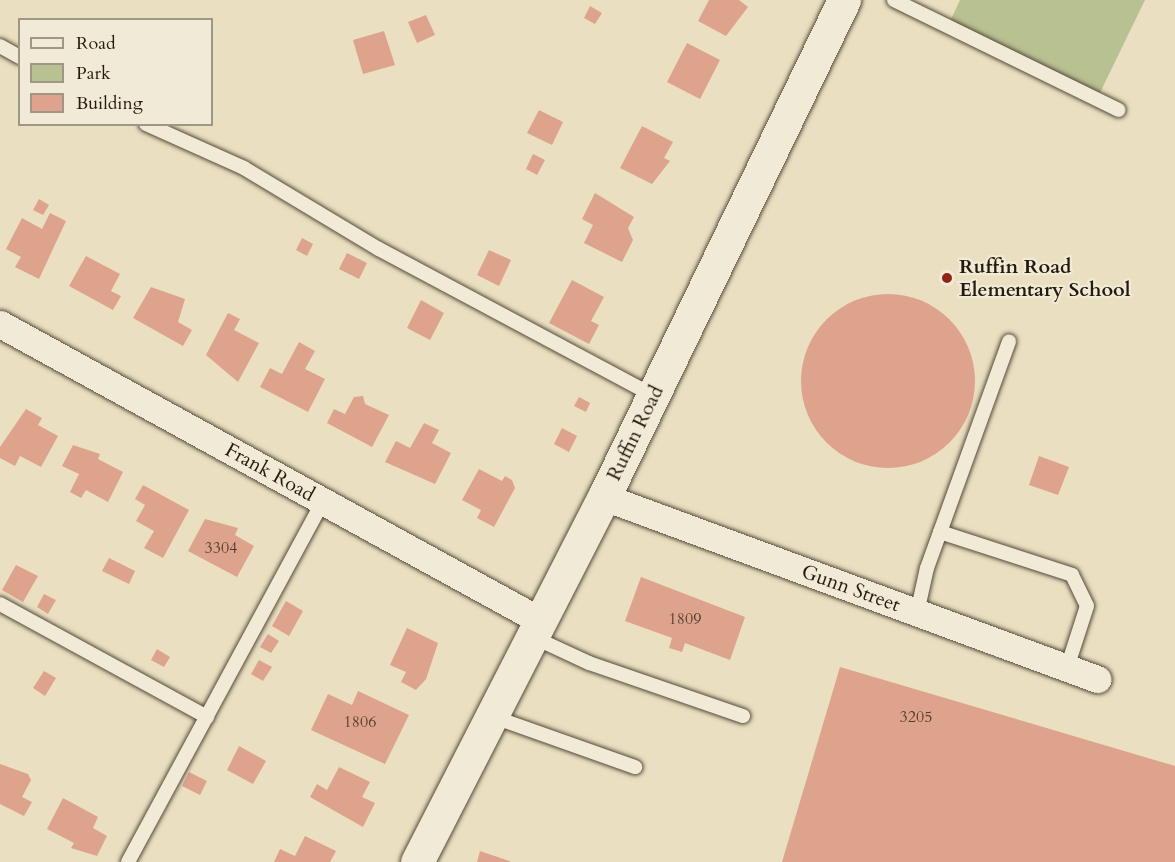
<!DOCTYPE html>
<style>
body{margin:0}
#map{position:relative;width:1175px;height:862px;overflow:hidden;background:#eadfc0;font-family:Cardo,serif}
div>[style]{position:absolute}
.green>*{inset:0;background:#b8c191}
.building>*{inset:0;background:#dea38c}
.round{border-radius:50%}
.roads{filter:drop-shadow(0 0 2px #554a3a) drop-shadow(0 0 2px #554a3a)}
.lane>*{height:14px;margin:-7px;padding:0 7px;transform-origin:7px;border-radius:7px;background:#f1ead6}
.street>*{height:27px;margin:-13.5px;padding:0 13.5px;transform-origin:13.5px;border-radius:13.5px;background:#f1ead6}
.secondary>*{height:33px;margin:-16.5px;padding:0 16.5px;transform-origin:16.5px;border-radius:16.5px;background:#f1ead6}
.dots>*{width:16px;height:16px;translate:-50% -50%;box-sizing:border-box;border:3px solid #f1ead6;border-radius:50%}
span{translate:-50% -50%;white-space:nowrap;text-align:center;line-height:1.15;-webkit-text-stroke:4.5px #f1ead6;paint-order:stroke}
.number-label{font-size:16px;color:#523c2d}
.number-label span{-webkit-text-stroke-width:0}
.poi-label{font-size:20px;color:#23190d;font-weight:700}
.left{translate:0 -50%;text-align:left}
.street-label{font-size:20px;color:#23190d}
.legend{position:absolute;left:18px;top:18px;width:195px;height:108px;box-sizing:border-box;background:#f1ead6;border:2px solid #9f9686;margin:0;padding:8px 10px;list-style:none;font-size:18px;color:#23190d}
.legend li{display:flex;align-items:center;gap:12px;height:30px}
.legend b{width:30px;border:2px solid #9f9686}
</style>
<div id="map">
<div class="green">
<i style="clip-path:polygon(960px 0,1145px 0,1095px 103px,945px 32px)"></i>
</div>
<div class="building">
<i style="clip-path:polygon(709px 0,739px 0,748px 7px,726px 36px,698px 21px)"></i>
<i style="clip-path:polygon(590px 6px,602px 13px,595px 24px,584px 18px)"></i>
<i style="clip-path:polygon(426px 15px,435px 35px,417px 43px,408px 22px)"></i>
<i style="clip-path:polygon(384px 31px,395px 65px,363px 74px,353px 40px)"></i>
<i style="clip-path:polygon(687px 43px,720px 60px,700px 99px,667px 82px)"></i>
<i style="clip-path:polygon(539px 110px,563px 122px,552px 145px,527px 133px)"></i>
<i style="clip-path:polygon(642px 126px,673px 142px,664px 158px,670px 161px,652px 184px,620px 168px)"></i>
<i style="clip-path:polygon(533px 154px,545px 160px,537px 175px,526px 169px)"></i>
<i style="clip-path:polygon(595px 193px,634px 217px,628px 228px,633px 240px,622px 262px,584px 243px,593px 225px,582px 219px)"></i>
<i style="clip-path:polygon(39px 199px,49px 205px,43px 215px,33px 210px)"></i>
<i style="clip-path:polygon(50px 213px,66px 221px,39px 279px,15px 267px,21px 257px,6px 249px,22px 218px,42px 229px)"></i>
<i style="clip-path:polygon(302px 238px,313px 244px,307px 256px,296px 250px)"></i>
<i style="clip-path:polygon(489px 250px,511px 260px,499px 286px,477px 275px)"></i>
<i style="clip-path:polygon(347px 253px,367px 263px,359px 279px,339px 269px)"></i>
<i style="clip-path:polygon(86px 256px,120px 274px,111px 291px,121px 296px,113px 310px,69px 286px)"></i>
<i style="clip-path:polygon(572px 280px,604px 297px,591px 321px,599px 325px,589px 344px,549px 323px)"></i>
<i style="clip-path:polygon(151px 287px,185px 299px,178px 322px,192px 330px,183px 346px,133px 318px)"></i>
<i class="round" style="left:801px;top:294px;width:174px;height:174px"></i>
<i style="clip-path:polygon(421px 300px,444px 313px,430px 340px,407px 328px)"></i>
<i style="clip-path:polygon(228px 313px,240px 319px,234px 330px,259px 343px,238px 382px,206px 355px)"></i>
<i style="clip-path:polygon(299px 342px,315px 351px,305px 369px,325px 379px,308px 412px,260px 387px,270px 368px,282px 374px)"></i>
<i style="clip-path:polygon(363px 396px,365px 404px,389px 415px,372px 447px,327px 423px,334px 409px,345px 414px,354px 397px)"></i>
<i style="clip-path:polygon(579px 397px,590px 403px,586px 412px,574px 406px)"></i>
<i style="clip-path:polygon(26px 409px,42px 418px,38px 425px,58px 436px,41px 467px,20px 456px,15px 466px,0 458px,0 447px)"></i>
<i style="clip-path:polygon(424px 423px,439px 430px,432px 443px,451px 453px,435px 484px,385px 462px,396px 441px,410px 448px)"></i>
<i style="clip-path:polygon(562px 428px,577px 436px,569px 452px,554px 444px)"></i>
<i style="clip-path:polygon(73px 445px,100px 454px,98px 459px,123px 472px,108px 502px,86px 490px,81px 498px,70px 492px,79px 474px,62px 466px)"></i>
<i style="clip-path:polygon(1039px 456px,1069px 467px,1058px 495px,1029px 485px)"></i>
<i style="clip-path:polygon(479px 469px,502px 481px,505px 476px,512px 480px,515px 488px,494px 527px,477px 518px,481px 510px,462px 500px)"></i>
<i style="clip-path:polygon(143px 485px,189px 510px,163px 558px,144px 548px,154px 531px,136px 521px,145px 505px,135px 499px)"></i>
<i style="clip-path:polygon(205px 519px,238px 528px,235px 535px,254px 546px,237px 577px,188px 551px)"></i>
<i style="clip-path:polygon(109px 558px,135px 571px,129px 584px,102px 571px)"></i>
<i style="clip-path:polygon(16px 565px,38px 576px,23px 602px,2px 590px)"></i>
<i style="clip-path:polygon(641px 577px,745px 617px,730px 660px,685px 643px,682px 652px,669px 648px,672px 638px,625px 621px)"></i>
<i style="clip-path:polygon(44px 594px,56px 600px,48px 614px,37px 607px)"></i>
<i style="clip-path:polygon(286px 601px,303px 611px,289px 636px,272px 626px)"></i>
<i style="clip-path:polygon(407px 628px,438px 643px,426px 679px,416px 690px,401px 682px,406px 672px,390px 665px)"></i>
<i style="clip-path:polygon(268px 634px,279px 641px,271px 653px,260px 647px)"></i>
<i style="clip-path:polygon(157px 649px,170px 657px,164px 667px,151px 660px)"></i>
<i style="clip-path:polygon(259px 660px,272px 667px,263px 681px,251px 674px)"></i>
<i style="clip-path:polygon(840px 667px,1175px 766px,1175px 862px,782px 862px)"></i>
<i style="clip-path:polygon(44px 671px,56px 678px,45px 696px,33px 688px)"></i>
<i style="clip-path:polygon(358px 691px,409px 715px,385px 764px,311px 730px,328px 694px,352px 705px)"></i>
<i style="clip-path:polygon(239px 746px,266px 761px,253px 784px,227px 770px)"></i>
<i style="clip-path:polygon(0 764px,28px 774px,31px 780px,22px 797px,32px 802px,24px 816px,0 804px)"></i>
<i style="clip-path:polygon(339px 767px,370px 782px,362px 797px,375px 803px,363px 827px,310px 797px,317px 784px,327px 790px)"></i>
<i style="clip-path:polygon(189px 772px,207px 781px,200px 795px,182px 786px)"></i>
<i style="clip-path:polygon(63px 798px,98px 817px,93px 828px,107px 836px,97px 856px,71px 848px,74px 843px,47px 829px)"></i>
<i style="clip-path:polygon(305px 836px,336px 851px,330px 862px,274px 862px,280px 849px,295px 856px)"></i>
<i style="clip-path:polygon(480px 851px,512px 862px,477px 862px)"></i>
</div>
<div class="roads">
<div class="lane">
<i style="left:894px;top:0;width:250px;rotate:26.1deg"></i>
<i style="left:0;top:46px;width:23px;rotate:29deg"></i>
<i style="left:146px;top:124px;width:107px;rotate:24.2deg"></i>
<i style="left:244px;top:168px;width:157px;rotate:31deg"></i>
<i style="left:379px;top:249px;width:310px;rotate:28.1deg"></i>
<i style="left:940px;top:532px;width:139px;rotate:18deg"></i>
<i style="left:1072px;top:575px;width:34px;rotate:64deg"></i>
<i style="left:1087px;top:606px;width:65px;rotate:107.9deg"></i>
<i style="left:0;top:604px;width:236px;rotate:28.6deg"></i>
<i style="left:917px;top:613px;width:46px;rotate:-77.5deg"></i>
<i style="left:927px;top:568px;width:241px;rotate:-70.1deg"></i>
<i style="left:533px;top:637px;width:62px;rotate:24.9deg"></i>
<i style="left:589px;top:663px;width:163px;rotate:19deg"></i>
<i style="left:491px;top:716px;width:153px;rotate:19.5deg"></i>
<i style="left:128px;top:862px;width:410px;rotate:-61.6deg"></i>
</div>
<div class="street">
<i style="left:0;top:324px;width:615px;rotate:28.77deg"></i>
<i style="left:604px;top:497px;width:526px;rotate:20.26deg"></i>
</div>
<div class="secondary">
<i style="left:417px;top:862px;width:410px;rotate:-62.9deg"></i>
<i style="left:604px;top:497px;width:552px;rotate:-64.22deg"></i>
</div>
</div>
<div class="dots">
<i style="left:947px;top:278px;background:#8f2418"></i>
</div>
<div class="number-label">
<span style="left:221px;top:548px">3304</span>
<span style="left:685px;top:619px">1809</span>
<span style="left:916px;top:717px">3205</span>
<span style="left:360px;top:722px">1806</span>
</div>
<div class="poi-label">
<span class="left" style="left:959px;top:278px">Ruffin Road<br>Elementary School</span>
</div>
<div class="street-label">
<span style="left:635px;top:433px;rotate:-64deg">Ruffin Road</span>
<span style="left:270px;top:472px;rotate:29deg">Frank Road</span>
<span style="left:851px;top:588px;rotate:20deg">Gunn Street</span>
</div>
<ul class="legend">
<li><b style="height:8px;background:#f1ead6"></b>Road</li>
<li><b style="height:16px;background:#b8c191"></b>Park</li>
<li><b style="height:16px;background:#dea38c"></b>Building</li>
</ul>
</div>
